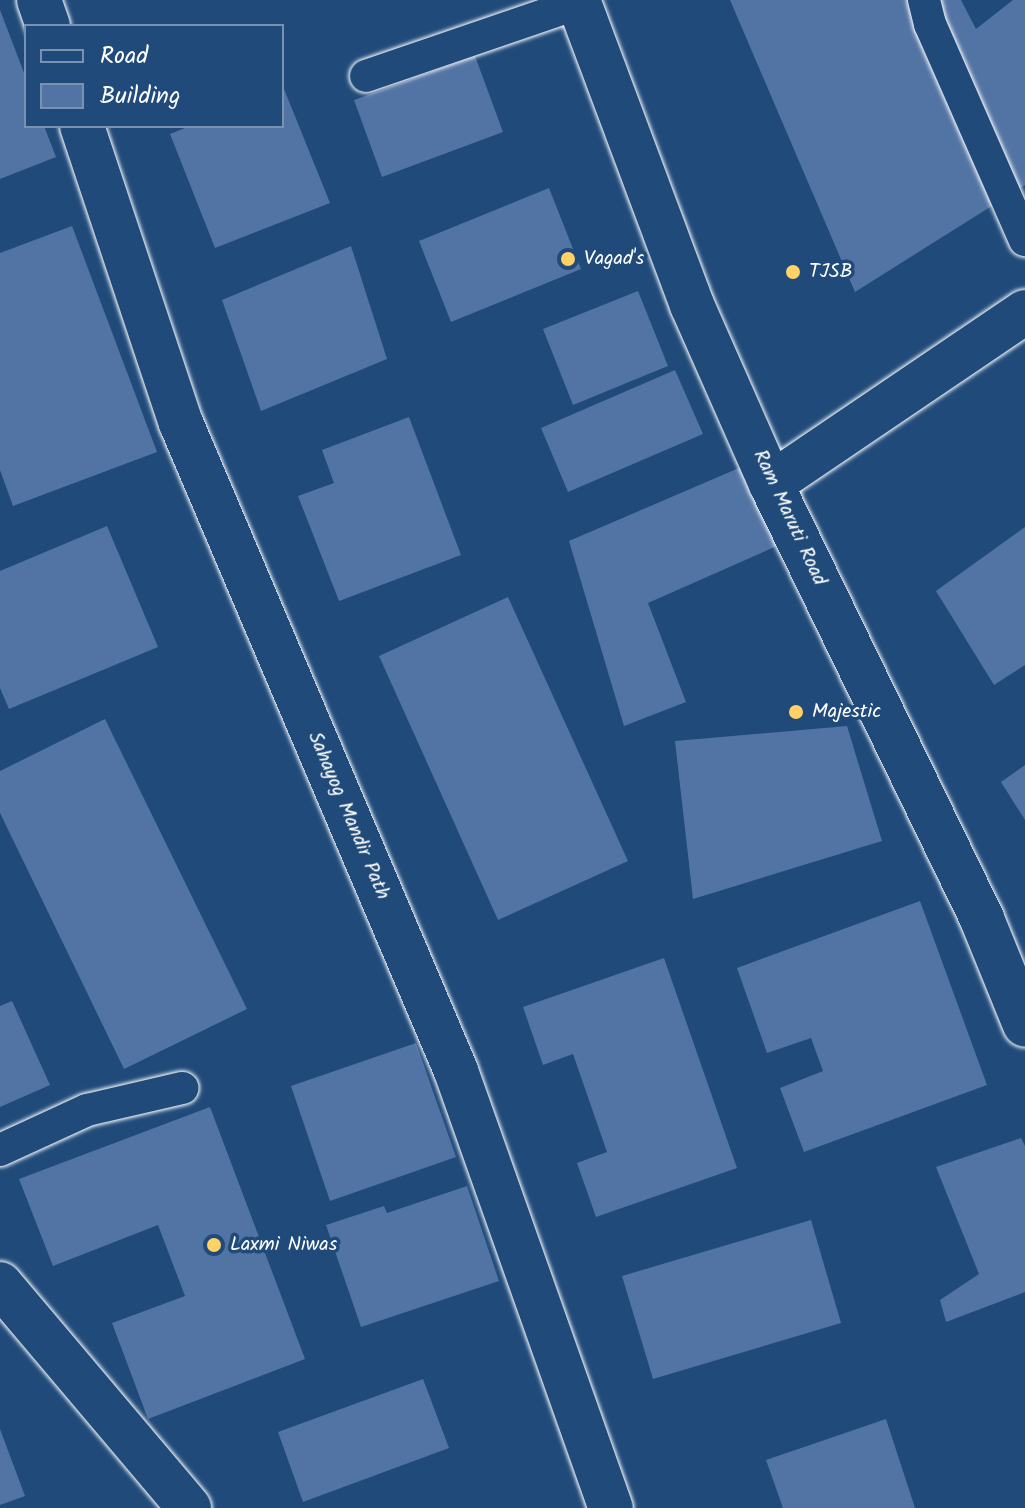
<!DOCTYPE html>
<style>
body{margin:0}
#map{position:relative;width:1025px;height:1508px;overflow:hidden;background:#1f4a7a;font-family:Kalam,sans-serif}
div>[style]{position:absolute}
.building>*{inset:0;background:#5274a4}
.roads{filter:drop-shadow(0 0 2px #fff) drop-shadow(0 0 2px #fff)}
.service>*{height:32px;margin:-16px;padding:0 16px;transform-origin:16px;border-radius:16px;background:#1f4a7a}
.minor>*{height:44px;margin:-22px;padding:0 22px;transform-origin:22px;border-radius:22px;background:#1f4a7a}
.tertiary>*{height:44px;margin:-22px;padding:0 22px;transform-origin:22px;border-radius:22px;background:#1f4a7a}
.dots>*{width:22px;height:22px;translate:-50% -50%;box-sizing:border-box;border:4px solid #1f4a7a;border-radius:50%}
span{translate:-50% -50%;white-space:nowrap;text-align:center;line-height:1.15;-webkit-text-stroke:7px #1f4a7a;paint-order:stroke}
.poi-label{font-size:20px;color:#fff}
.left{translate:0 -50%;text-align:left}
.street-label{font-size:20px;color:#fff}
.legend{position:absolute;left:24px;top:24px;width:260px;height:104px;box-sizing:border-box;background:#1f4a7a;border:2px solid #7992af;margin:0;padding:10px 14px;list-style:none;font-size:24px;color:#fff}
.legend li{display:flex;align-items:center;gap:16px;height:40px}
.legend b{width:40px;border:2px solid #7992af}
</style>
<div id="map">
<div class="building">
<i style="clip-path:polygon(730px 0,961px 0,976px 29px,1013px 0,1025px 0,1025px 185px,855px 292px)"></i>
<i style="clip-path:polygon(0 10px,26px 78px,26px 126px,44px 126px,56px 157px,0 179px)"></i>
<i style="clip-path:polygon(475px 56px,503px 132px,382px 177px,354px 100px)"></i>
<i style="clip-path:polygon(282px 84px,330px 203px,215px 248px,170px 134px,190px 126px,282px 126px)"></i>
<i style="clip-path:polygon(549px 188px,581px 269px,451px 322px,419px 241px)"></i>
<i style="clip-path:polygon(72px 226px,157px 452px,13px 506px,0 470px,0 253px)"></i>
<i style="clip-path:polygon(351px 246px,387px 359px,261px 411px,222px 300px)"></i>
<i style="clip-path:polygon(638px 291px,668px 366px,573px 405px,543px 329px)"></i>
<i style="clip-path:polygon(675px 370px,703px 434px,568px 492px,541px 428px)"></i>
<i style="clip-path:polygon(409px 417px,461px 555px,339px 601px,298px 496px,334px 483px,322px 450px)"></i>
<i style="clip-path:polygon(746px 465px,779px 545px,648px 603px,686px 702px,624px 726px,569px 541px)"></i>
<i style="clip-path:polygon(107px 526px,158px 647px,9px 709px,0 688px,0 571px)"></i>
<i style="clip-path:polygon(1025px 527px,1025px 665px,994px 685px,936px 591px)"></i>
<i style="clip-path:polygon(508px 597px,628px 861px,498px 920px,379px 656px)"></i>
<i style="clip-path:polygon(105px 719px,247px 1009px,124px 1069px,0 813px,0 771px)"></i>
<i style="clip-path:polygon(847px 726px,882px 841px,693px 899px,675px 741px)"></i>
<i style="clip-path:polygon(1025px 765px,1025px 820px,1001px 782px)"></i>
<i style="clip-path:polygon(920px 901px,987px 1085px,804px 1152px,780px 1088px,823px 1071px,811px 1038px,767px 1053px,737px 968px)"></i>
<i style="clip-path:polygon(664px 958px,737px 1168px,596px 1217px,577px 1163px,607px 1152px,573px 1054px,543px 1065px,523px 1007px)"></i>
<i style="clip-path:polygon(12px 1001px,50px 1085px,0 1107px,0 1006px)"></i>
<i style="clip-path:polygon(416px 1043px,456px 1157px,330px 1201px,291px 1086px)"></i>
<i style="clip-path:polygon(210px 1107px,305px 1359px,148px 1419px,112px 1323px,185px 1296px,158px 1225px,53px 1266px,19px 1179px)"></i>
<i style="clip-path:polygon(1021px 1138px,1025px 1146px,1025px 1292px,946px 1322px,940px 1300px,979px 1274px,936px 1167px)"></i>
<i style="clip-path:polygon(467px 1186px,499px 1281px,361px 1327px,326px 1225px,384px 1206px,387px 1213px)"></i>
<i style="clip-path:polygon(811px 1220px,841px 1323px,653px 1379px,622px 1276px)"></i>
<i style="clip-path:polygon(423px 1379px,449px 1448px,303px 1502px,278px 1432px)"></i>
<i style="clip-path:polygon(886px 1419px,915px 1508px,783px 1508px,766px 1460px)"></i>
<i style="clip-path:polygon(0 1429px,25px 1496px,0 1505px)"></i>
</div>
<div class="roads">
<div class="service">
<i style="left:924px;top:0;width:25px;rotate:76deg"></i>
<i style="left:930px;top:24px;width:236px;rotate:66.3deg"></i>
<i style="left:366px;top:76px;width:225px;rotate:-18.9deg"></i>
<i style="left:0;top:1150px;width:96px;rotate:-24.7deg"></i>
<i style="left:87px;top:1110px;width:98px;rotate:-13deg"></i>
</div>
<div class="minor">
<i style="left:39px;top:0;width:28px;rotate:71deg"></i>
<i style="left:82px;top:126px;width:313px;rotate:71.6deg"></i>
<i style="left:181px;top:423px;width:704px;rotate:67deg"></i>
<i style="left:456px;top:1071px;width:464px;rotate:70.5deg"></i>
<i style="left:771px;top:484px;width:307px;rotate:-34.1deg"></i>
<i style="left:0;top:1284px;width:293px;rotate:49.8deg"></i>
</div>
<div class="tertiary">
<i style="left:578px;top:0;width:326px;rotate:69.5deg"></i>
<i style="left:692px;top:305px;width:196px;rotate:66.2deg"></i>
<i style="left:771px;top:484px;width:483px;rotate:64.1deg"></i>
<i style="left:982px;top:919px;width:114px;rotate:67.9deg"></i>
</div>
</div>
<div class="dots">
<i style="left:568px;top:259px;background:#ffd166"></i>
<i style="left:793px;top:272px;background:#ffd166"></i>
<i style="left:796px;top:712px;background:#ffd166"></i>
<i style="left:214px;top:1245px;background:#ffd166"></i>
</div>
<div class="poi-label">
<span class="left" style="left:584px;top:259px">Vagad's</span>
<span class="left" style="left:809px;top:272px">TJSB</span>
<span class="left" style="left:812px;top:712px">Majestic</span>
<span class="left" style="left:230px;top:1245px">Laxmi Niwas</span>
</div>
<div class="street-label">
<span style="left:789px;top:518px;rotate:65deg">Ram Maruti Road</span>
<span style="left:348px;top:816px;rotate:67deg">Sahayog Mandir Path</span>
</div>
<ul class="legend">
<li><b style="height:10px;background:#1f4a7a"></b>Road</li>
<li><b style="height:22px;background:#5274a4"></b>Building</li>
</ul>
</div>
